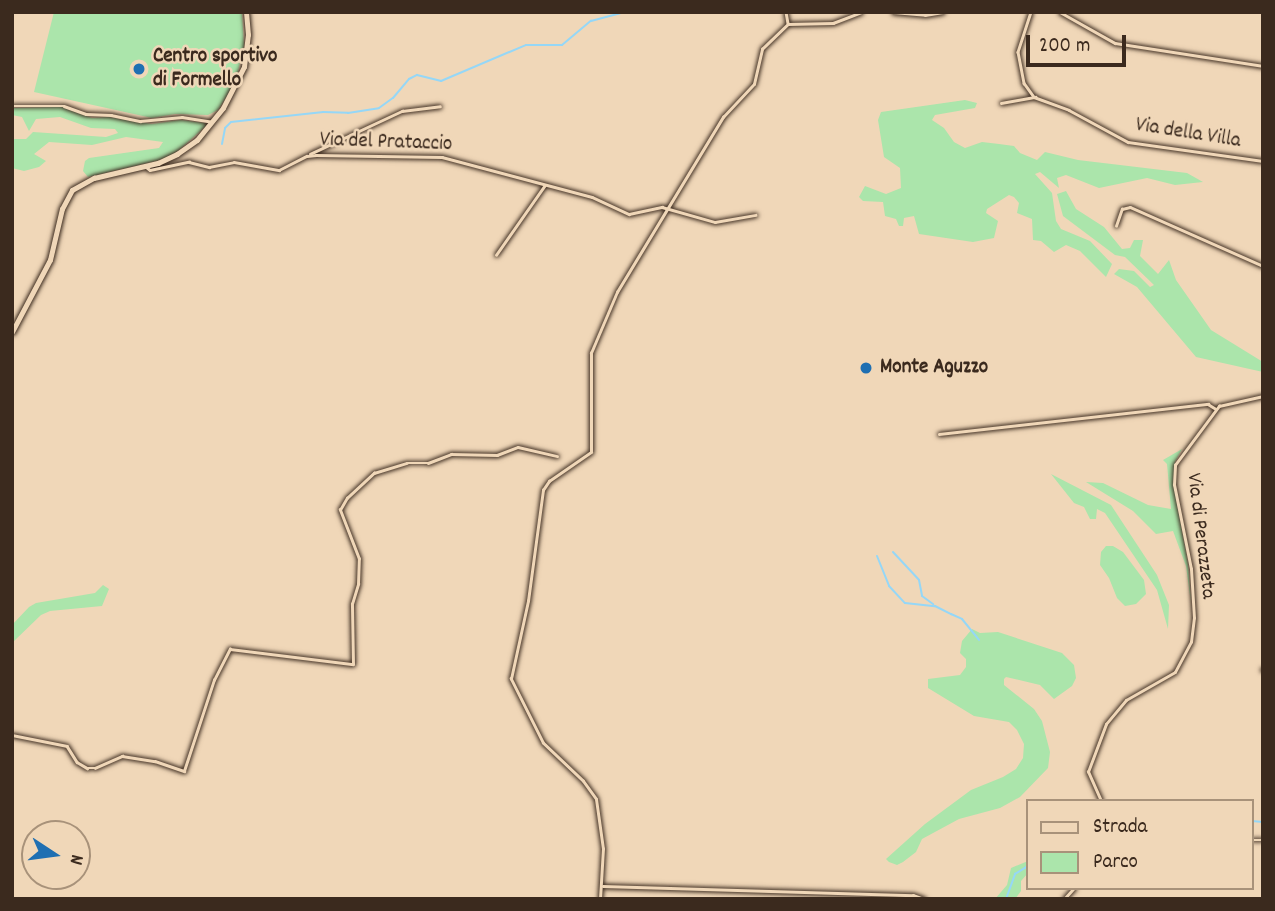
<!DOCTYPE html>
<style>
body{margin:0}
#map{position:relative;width:1275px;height:911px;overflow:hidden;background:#f0d7b8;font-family:Dekko,sans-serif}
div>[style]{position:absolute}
.green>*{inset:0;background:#abe5ab}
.stream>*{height:2px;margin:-1px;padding:0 1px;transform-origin:1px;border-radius:1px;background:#95d7f7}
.roads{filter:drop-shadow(0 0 2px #3b2a1e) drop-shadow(0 0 2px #3b2a1e)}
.minor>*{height:2.5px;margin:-1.25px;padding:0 1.25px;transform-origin:1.25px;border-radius:1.25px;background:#f0d7b8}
.tertiary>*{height:4.5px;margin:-2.25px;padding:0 2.25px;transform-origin:2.25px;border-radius:2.25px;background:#f0d7b8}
.dots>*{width:19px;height:19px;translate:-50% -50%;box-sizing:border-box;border:4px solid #f0d7b8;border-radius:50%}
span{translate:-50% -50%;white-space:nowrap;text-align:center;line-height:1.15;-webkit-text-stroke:5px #f0d7b8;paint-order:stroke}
.poi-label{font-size:21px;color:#3b2a1e;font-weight:700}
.left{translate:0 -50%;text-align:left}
.street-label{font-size:21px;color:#3b2a1e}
.frame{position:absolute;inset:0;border:14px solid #3b2a1e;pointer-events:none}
.legend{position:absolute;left:1026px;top:799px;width:228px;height:91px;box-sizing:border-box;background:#f0d7b8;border:2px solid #a8927a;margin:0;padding:9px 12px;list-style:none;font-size:21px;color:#3b2a1e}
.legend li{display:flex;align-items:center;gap:14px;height:35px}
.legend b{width:35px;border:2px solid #a8927a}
.north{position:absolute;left:21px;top:820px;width:70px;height:70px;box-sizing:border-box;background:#f0d7b8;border:2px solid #a8927a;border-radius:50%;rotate:103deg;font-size:19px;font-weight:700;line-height:28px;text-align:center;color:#3b2a1e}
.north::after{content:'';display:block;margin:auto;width:24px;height:32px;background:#1f6fb2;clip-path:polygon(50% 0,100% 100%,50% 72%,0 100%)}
.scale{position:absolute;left:1026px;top:35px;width:100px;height:32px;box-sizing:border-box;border:4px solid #3b2a1e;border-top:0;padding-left:9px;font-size:21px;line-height:24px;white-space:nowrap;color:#3b2a1e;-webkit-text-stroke:5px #f0d7b8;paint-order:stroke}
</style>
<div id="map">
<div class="green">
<i style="clip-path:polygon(54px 12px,242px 12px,244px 45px,237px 76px,234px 76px,236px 82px,218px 110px,208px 115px,175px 114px,152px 118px,34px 92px)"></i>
<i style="clip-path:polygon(965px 100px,977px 103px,975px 108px,935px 115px,932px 120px,944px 128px,954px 142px,965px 148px,982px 142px,999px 144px,1014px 146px,1020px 153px,1037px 160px,1045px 152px,1078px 160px,1187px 173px,1203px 182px,1175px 185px,1147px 178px,1099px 188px,1066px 175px,1057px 178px,1059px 188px,1040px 172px,1035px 174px,1052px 193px,1056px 221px,1061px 229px,1090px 241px,1112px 264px,1106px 277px,1080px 251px,1066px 245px,1054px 252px,1041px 241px,1033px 240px,1032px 219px,1017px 213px,1019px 203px,1014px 197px,1009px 195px,987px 209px,986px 213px,998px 221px,994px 238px,973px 242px,919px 234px,914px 216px,904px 218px,903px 226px,899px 226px,896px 219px,885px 216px,883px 202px,863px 201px,859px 197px,865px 186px,886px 194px,901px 188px,900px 168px,884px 157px,878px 120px,881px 112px)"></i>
<i style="clip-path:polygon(62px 107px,92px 118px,109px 117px,152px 124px,180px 120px,205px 123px,206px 126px,179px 150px,164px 159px,88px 177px,83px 171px,85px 161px,89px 158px,159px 148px,163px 142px,126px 137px,92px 145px,49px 142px,34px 154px,46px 161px,39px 167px,24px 171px,12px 168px,12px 139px,26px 139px,33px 132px,106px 137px,118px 133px,115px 129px,91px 128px,60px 117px,36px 119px,29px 131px,22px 117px,12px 115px,12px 108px)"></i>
<i style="clip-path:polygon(1066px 191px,1076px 209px,1104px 227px,1122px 249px,1130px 248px,1134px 240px,1143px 240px,1140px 256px,1158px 274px,1169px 260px,1176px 280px,1211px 330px,1263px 362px,1263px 372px,1196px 357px,1137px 287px,1114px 274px,1119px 269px,1134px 271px,1150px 287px,1154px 285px,1125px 257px,1115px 255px,1063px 216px,1057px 194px)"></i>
<i style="clip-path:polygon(1182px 449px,1175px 462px,1173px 482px,1188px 564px,1191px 603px,1186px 566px,1173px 531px,1156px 534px,1133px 511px,1086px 482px,1103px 483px,1148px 505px,1171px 509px,1167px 464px,1163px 460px)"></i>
<i style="clip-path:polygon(1051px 474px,1111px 505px,1157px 575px,1169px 605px,1168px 629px,1157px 590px,1105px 513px,1097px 509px,1096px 519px,1090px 519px,1084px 507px,1074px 503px)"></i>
<i style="clip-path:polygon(1106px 546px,1113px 546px,1123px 552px,1144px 580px,1146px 594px,1136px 604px,1125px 606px,1117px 598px,1109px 578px,1100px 565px,1101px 552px)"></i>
<i style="clip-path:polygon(103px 585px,109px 589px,102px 606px,50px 611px,41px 615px,12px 643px,12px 625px,29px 607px,36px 603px,95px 593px)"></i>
<i style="clip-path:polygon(972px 629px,980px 633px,998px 632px,1062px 653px,1074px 665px,1076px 678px,1072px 686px,1054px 699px,1040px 685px,1006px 677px,1004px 679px,1004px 685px,1034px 709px,1042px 721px,1050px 752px,1048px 768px,1020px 797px,1000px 808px,959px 819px,922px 839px,916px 852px,903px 862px,897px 865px,889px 862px,886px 859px,925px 824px,971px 790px,1003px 777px,1016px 769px,1023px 758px,1024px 744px,1017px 730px,1009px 722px,974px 716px,928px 688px,928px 679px,960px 675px,966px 667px,966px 659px,960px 653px,962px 641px)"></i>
<i style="clip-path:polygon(1028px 861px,1028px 873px,1021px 881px,1021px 891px,1015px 899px,995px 899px,1007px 885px,1011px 868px)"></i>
</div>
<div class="stream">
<i style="left:222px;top:144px;width:16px;rotate:-79deg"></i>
<i style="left:225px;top:128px;width:8px;rotate:-45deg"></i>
<i style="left:231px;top:122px;width:93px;rotate:-6.2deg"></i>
<i style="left:323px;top:112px;width:25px;rotate:2deg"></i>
<i style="left:348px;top:113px;width:31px;rotate:-9deg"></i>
<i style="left:379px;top:108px;width:17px;rotate:-36deg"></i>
<i style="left:393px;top:98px;width:25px;rotate:-50deg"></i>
<i style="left:409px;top:79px;width:9px;rotate:-27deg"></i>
<i style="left:417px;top:75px;width:25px;rotate:14deg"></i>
<i style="left:441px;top:81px;width:92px;rotate:-23deg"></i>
<i style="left:526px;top:45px;width:36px"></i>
<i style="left:562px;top:45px;width:38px;rotate:-40deg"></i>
<i style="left:591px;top:21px;width:35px;rotate:-15deg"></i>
<i style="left:893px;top:552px;width:38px;rotate:47deg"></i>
<i style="left:919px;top:580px;width:16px;rotate:79deg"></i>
<i style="left:922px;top:596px;width:14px;rotate:36deg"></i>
<i style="left:877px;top:556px;width:32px;rotate:68deg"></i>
<i style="left:889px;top:586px;width:23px;rotate:47deg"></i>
<i style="left:905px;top:603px;width:30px;rotate:6deg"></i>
<i style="left:935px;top:606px;width:18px;rotate:27deg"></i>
<i style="left:951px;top:614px;width:12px;rotate:24deg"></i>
<i style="left:962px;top:619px;width:27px;rotate:51deg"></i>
<i style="left:1252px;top:821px;width:11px;rotate:5deg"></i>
<i style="left:1006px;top:899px;width:27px;rotate:-70deg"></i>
<i style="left:1015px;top:874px;width:15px;rotate:-32deg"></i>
</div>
<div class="roads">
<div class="minor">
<i style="left:786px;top:12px;width:11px;rotate:80deg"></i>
<i style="left:893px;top:12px;width:32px;rotate:5deg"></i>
<i style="left:925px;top:15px;width:18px;rotate:-9deg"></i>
<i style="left:1031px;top:12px;width:42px;rotate:108deg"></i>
<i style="left:1018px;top:52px;width:32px;rotate:79deg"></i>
<i style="left:1024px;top:83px;width:17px;rotate:54deg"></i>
<i style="left:1034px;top:97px;width:37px;rotate:20deg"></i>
<i style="left:1069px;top:110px;width:67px;rotate:28.5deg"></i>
<i style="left:1128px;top:142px;width:136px;rotate:8deg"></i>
<i style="left:1060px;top:12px;width:63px;rotate:29.4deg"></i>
<i style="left:1115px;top:43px;width:150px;rotate:8.8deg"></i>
<i style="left:788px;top:24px;width:45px;rotate:-1.3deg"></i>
<i style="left:833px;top:23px;width:30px;rotate:-21deg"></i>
<i style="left:1001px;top:103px;width:35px;rotate:-10deg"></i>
<i style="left:12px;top:106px;width:52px"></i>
<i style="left:64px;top:106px;width:23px;rotate:20deg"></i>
<i style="left:86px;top:114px;width:25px;rotate:2deg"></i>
<i style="left:111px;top:115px;width:30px;rotate:12deg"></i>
<i style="left:140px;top:121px;width:42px;rotate:-5.4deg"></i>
<i style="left:182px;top:117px;width:30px;rotate:9deg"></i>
<i style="left:310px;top:154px;width:102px;rotate:-25.1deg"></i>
<i style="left:402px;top:111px;width:38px;rotate:-7deg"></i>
<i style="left:145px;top:166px;width:6px;rotate:39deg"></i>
<i style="left:150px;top:170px;width:40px;rotate:-12deg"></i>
<i style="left:189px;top:162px;width:21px;rotate:14deg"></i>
<i style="left:209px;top:167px;width:25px;rotate:-11deg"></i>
<i style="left:234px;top:162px;width:46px;rotate:10.1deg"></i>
<i style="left:279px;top:170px;width:31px;rotate:-27deg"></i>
<i style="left:307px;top:156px;width:9px;rotate:-6deg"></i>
<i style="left:316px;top:155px;width:126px;rotate:0.9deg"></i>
<i style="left:442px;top:157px;width:155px;rotate:14.9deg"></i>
<i style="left:592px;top:197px;width:41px;rotate:24.7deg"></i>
<i style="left:629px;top:214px;width:34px;rotate:-12deg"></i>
<i style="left:662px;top:207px;width:55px;rotate:15.8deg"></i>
<i style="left:715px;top:222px;width:41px;rotate:-9.9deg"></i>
<i style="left:1116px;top:226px;width:18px;rotate:-71deg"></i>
<i style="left:1122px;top:209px;width:8px;rotate:-14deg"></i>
<i style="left:1130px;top:207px;width:145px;rotate:23.9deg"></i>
<i style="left:496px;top:255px;width:85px;rotate:-55deg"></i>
<i style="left:939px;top:434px;width:271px;rotate:-6.4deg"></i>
<i style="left:1208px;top:404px;width:9px;rotate:32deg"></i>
<i style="left:1262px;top:670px;width:1px;rotate:-45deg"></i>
<i style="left:12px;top:735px;width:56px;rotate:11.3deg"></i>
<i style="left:67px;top:746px;width:19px;rotate:58deg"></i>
<i style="left:77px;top:762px;width:12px;rotate:31deg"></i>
<i style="left:87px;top:768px;width:8px"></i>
<i style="left:95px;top:768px;width:30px;rotate:-24deg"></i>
<i style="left:122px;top:756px;width:33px;rotate:9deg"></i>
<i style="left:155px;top:761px;width:31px;rotate:19deg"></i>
<i style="left:184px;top:771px;width:96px;rotate:-71.8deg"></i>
<i style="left:214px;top:680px;width:35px;rotate:-63deg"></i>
<i style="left:230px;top:649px;width:124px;rotate:7deg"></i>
<i style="left:353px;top:664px;width:60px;rotate:-91deg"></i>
<i style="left:352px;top:604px;width:21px;rotate:-73deg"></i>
<i style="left:358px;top:584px;width:25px;rotate:-88deg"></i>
<i style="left:359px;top:559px;width:53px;rotate:-111.2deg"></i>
<i style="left:340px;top:510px;width:14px;rotate:-60deg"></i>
<i style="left:347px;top:498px;width:37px;rotate:-43deg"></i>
<i style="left:374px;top:473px;width:34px;rotate:-17deg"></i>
<i style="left:407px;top:463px;width:21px"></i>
<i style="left:428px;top:463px;width:25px;rotate:-21deg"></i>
<i style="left:451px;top:454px;width:46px;rotate:1.2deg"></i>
<i style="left:497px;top:455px;width:22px;rotate:-21deg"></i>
<i style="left:518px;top:447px;width:40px;rotate:13deg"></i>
<i style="left:1101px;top:801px;width:32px;rotate:-114deg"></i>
<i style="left:1088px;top:772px;width:51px;rotate:-69.4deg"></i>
<i style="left:1106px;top:724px;width:31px;rotate:-50deg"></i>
<i style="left:1126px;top:700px;width:56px;rotate:-29.7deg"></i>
<i style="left:1175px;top:672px;width:34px;rotate:-62deg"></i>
<i style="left:1191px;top:642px;width:24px;rotate:-83deg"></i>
<i style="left:1194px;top:618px;width:49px;rotate:-93.5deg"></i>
<i style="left:1191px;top:569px;width:86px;rotate:-101.4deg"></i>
<i style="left:1174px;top:485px;width:20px;rotate:-87deg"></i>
<i style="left:1175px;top:465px;width:74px;rotate:-53.3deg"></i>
<i style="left:1219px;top:406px;width:45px;rotate:-12.8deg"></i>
<i style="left:1252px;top:840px;width:11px"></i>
<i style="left:603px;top:886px;width:310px;rotate:1.7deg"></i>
<i style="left:913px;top:895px;width:12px;rotate:20deg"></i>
<i style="left:600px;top:899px;width:50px;rotate:-86.6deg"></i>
<i style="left:603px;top:849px;width:50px;rotate:-98deg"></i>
<i style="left:596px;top:799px;width:22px;rotate:-126deg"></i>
<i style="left:583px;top:781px;width:55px;rotate:-136.5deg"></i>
<i style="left:543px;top:743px;width:72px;rotate:-116.6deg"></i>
<i style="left:511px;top:679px;width:80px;rotate:-77.7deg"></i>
<i style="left:528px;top:601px;width:112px;rotate:-82.3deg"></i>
<i style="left:543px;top:490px;width:11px;rotate:-56deg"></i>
<i style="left:549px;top:481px;width:51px;rotate:-34.6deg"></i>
<i style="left:591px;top:452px;width:99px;rotate:-90deg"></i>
<i style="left:591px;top:353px;width:66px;rotate:-66.9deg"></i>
<i style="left:617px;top:292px;width:205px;rotate:-58.8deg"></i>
<i style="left:723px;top:117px;width:45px;rotate:-46.8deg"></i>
<i style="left:754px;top:84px;width:36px;rotate:-77deg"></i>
<i style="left:762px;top:49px;width:36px;rotate:-44deg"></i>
<i style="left:1064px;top:899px;width:15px;rotate:-48deg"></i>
</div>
<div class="tertiary">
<i style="left:12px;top:332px;width:81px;rotate:-62.2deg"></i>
<i style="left:50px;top:260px;width:52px;rotate:-76.8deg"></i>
<i style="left:62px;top:209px;width:21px;rotate:-62deg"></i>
<i style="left:72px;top:190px;width:25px;rotate:-29deg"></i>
<i style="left:94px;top:178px;width:66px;rotate:-13.2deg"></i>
<i style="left:158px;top:163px;width:21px;rotate:-25deg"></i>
<i style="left:177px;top:154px;width:24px;rotate:-35deg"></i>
<i style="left:197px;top:140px;width:41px;rotate:-50.9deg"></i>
<i style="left:223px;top:108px;width:46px;rotate:-62.9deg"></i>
<i style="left:244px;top:67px;width:32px;rotate:-83deg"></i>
<i style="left:248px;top:35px;width:23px;rotate:-95deg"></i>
</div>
</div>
<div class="dots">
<i style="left:139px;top:69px;background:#1f6fb2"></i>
<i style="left:866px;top:368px;background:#1f6fb2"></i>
</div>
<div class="poi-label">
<span class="left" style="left:153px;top:69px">Centro sportivo<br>di Formello</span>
<span class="left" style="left:880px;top:368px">Monte Aguzzo</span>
</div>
<div class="street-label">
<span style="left:1188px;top:134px;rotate:9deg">Via della Villa</span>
<span style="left:386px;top:143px;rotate:2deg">Via del Prataccio</span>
<span style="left:1200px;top:536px;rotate:83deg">Via di Perazzeta</span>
</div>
<div class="frame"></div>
<ul class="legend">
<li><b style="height:9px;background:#f0d7b8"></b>Strada</li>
<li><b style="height:19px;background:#abe5ab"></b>Parco</li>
</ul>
<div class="north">N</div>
<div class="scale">200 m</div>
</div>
